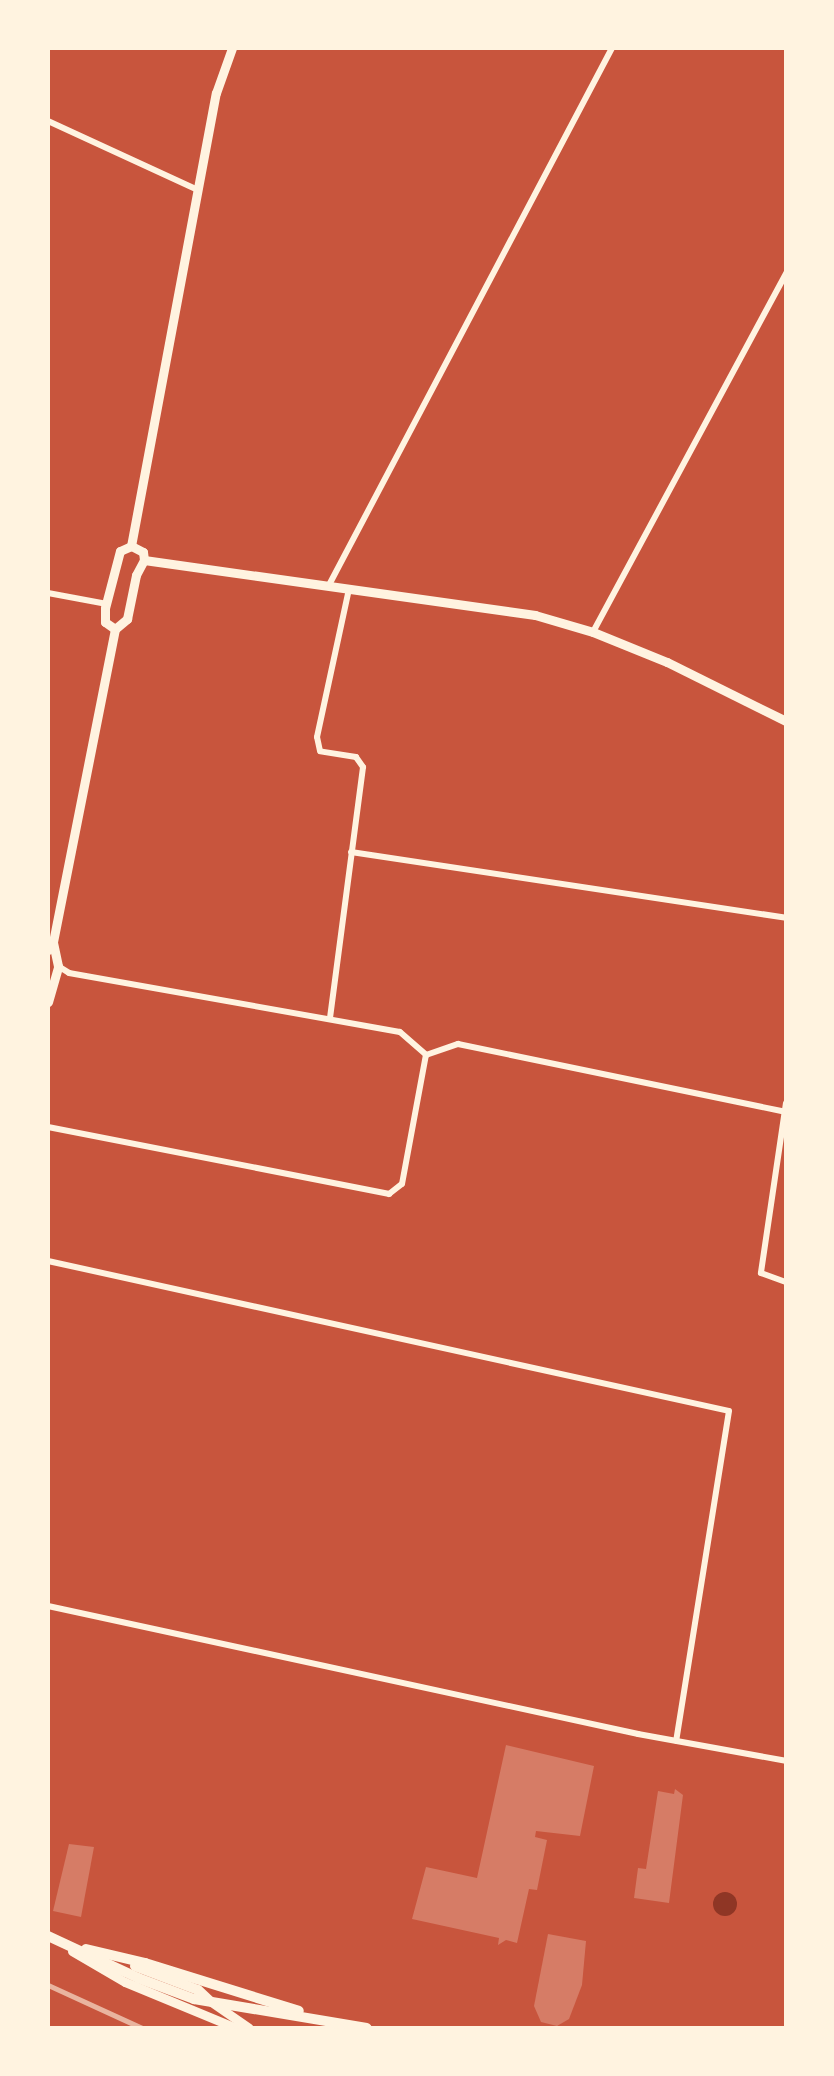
<!DOCTYPE html>
<style>
body{margin:0}
#map{position:relative;width:834px;height:2076px;overflow:hidden;background:#c8553d;font-family:"Fira Sans",sans-serif}
div>[style]{position:absolute}
.water>*{inset:0;background:#8f3625}
.round{border-radius:50%}
.building>*{inset:0;background:#d67c66}
.minor>*{height:6px;margin:-3px;padding:0 3px;transform-origin:3px;border-radius:3px;background:#fff3e0}
.tertiary>*{height:9px;margin:-4.5px;padding:0 4.5px;transform-origin:4.5px;border-radius:4.5px;background:#fff3e0}
.secondary>*{height:10px;margin:-5px;padding:0 5px;transform-origin:5px;border-radius:5px;background:#fff3e0}
.rail>*{height:5px;margin:-2.5px;padding:0 2.5px;transform-origin:2.5px;border-radius:2.5px;background:#e9b49f}
span{translate:-50% -50%;white-space:nowrap;text-align:center;line-height:1.15;-webkit-text-stroke:8px #fff3e0;paint-order:stroke}
.frame{position:absolute;inset:0;border:50px solid #fff3e0;pointer-events:none}
</style>
<div id="map">
<div class="water">
<i class="round" style="left:713px;top:1892px;width:24px;height:24px"></i>
</div>
<div class="building">
<i style="clip-path:polygon(506px 1745px,594px 1766px,580px 1836px,536px 1831px,535px 1837px,547px 1840px,537px 1890px,529px 1889px,517px 1943px,506px 1940px,498px 1945px,499px 1938px,412px 1919px,426px 1867px,477px 1878px)"></i>
<i style="clip-path:polygon(675px 1789px,683px 1795px,669px 1903px,634px 1898px,638px 1868px,646px 1869px,658px 1791px,674px 1794px)"></i>
<i style="clip-path:polygon(69px 1844px,94px 1847px,81px 1917px,53px 1911px)"></i>
<i style="clip-path:polygon(548px 1934px,586px 1941px,582px 1985px,569px 2019px,557px 2026px,541px 2022px,534px 2006px)"></i>
</div>
<div class="minor">
<i style="left:48px;top:121px;width:165px;rotate:24.7deg"></i>
<i style="left:329px;top:585px;width:607px;rotate:-62.21deg"></i>
<i style="left:48px;top:593px;width:60px;rotate:10.6deg"></i>
<i style="left:593px;top:632px;width:408px;rotate:-61.7deg"></i>
<i style="left:351px;top:852px;width:440px;rotate:8.6deg"></i>
<i style="left:58px;top:966px;width:13px;rotate:32deg"></i>
<i style="left:69px;top:973px;width:336px;rotate:10.1deg"></i>
<i style="left:400px;top:1032px;width:35px;rotate:41deg"></i>
<i style="left:330px;top:1018px;width:253px;rotate:-82.5deg"></i>
<i style="left:363px;top:767px;width:12px;rotate:-125deg"></i>
<i style="left:356px;top:757px;width:36px;rotate:-171deg"></i>
<i style="left:320px;top:751px;width:14px;rotate:-102deg"></i>
<i style="left:317px;top:737px;width:151px;rotate:-77.8deg"></i>
<i style="left:426px;top:1055px;width:34px;rotate:-19deg"></i>
<i style="left:458px;top:1044px;width:334px;rotate:11.7deg"></i>
<i style="left:786px;top:1103px;width:172px;rotate:98.4deg"></i>
<i style="left:761px;top:1273px;width:27px;rotate:20deg"></i>
<i style="left:48px;top:1127px;width:348px;rotate:11.1deg"></i>
<i style="left:389px;top:1194px;width:16px;rotate:-38deg"></i>
<i style="left:402px;top:1184px;width:131px;rotate:-79.5deg"></i>
<i style="left:48px;top:1261px;width:697px;rotate:12.42deg"></i>
<i style="left:729px;top:1411px;width:334px;rotate:99.1deg"></i>
<i style="left:48px;top:1606px;width:604px;rotate:12.24deg"></i>
<i style="left:638px;top:1734px;width:150px;rotate:10.3deg"></i>
</div>
<div class="tertiary">
<i style="left:131px;top:546px;width:461px;rotate:-79.4deg"></i>
<i style="left:216px;top:93px;width:48px;rotate:-70.4deg"></i>
<i style="left:144px;top:560px;width:395px;rotate:8deg"></i>
<i style="left:535px;top:615px;width:60px;rotate:16.3deg"></i>
<i style="left:593px;top:632px;width:80px;rotate:22.1deg"></i>
<i style="left:667px;top:662px;width:133px;rotate:26.4deg"></i>
<i style="left:115px;top:629px;width:16px;rotate:-40deg"></i>
<i style="left:127px;top:619px;width:45px;rotate:-78.4deg"></i>
<i style="left:136px;top:575px;width:17px;rotate:-62deg"></i>
<i style="left:144px;top:560px;width:8px;rotate:-97deg"></i>
<i style="left:143px;top:552px;width:13px;rotate:-153deg"></i>
<i style="left:115px;top:629px;width:12px;rotate:-145deg"></i>
<i style="left:105px;top:622px;width:14px;rotate:-90deg"></i>
<i style="left:105px;top:608px;width:59px;rotate:-75.3deg"></i>
<i style="left:120px;top:551px;width:12px;rotate:-24deg"></i>
<i style="left:48px;top:950px;width:9px;rotate:-58deg"></i>
<i style="left:53px;top:942px;width:319px;rotate:-78.8deg"></i>
<i style="left:48px;top:1002px;width:37px;rotate:-74deg"></i>
<i style="left:58px;top:966px;width:25px;rotate:-102deg"></i>
<i style="left:72px;top:1951px;width:61px;rotate:30.3deg"></i>
<i style="left:125px;top:1982px;width:120px;rotate:22.5deg"></i>
<i style="left:210px;top:2001px;width:47px;rotate:34.7deg"></i>
</div>
<div class="secondary">
<i style="left:48px;top:1936px;width:99px;rotate:25deg"></i>
<i style="left:138px;top:1978px;width:60px;rotate:20.6deg"></i>
<i style="left:194px;top:1999px;width:175px;rotate:9.5deg"></i>
<i style="left:86px;top:1949px;width:61px;rotate:13.3deg"></i>
<i style="left:145px;top:1963px;width:161px;rotate:17.3deg"></i>
<i style="left:135px;top:1966px;width:67px;rotate:20.9deg"></i>
<i style="left:198px;top:1990px;width:16px;rotate:43deg"></i>
</div>
<div class="rail">
<i style="left:48px;top:1985px;width:103px;rotate:24.6deg"></i>
</div>
<div class="frame"></div>
</div>
